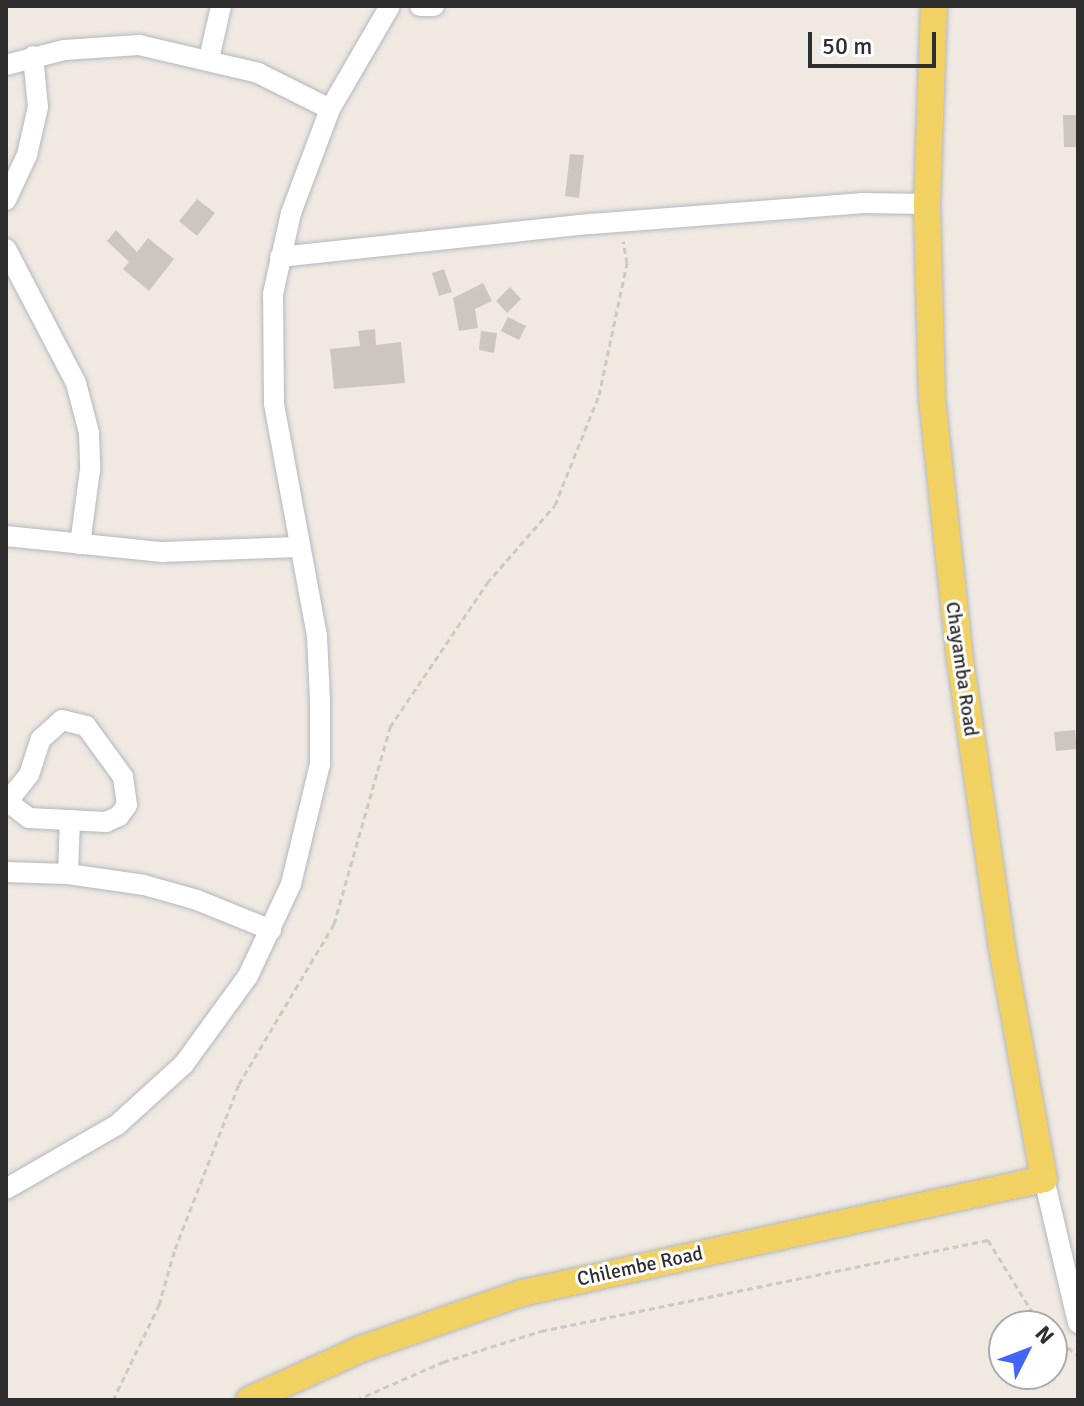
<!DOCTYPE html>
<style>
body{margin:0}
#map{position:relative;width:1084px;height:1406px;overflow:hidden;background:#efe9e1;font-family:Signika,sans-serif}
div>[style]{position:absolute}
.building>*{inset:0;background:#cbc7bf}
.path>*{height:3px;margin-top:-1.5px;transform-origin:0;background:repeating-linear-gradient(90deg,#c9c9c9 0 6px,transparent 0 10px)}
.roads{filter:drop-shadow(0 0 2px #b4b7c1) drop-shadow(0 0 2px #b4b7c1)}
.minor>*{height:20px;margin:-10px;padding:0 10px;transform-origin:10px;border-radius:10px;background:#fff}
.major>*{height:26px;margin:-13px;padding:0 13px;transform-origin:13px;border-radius:13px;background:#f2d163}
span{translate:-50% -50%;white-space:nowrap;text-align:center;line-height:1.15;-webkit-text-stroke:6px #fff;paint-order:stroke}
.street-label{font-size:20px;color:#2e2e2e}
.frame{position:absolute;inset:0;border:8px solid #2e2e2e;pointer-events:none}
.north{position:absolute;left:988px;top:1310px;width:80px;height:80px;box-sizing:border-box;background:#fff;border:2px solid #ababab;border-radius:50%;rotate:48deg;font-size:22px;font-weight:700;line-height:32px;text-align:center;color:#2e2e2e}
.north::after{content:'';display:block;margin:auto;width:28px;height:36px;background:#4264fb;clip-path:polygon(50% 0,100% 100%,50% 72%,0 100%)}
.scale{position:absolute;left:808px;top:32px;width:128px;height:36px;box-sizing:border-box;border:4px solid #2e2e2e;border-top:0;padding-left:10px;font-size:24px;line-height:28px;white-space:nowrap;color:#2e2e2e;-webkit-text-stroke:6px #fff;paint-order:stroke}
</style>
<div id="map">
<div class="building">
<i style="clip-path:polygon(1063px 115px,1078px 115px,1078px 147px,1064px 147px)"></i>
<i style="clip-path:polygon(570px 154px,584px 155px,579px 198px,565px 196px)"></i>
<i style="clip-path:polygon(197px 199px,215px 213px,197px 236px,179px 221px)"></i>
<i style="clip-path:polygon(116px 230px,137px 252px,148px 238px,174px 259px,149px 291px,123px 269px,129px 262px,107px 241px)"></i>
<i style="clip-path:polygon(444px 269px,452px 292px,439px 296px,432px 273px)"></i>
<i style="clip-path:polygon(483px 283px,492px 301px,475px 309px,478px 328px,459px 331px,453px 298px)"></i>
<i style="clip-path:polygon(510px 287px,521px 299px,507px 313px,496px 301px)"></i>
<i style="clip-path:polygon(508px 317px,526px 326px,519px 340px,501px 331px)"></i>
<i style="clip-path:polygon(375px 329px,376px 345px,401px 342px,405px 383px,334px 389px,330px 349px,360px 346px,358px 331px)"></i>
<i style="clip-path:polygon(481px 331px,497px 333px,494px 353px,479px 350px)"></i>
<i style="clip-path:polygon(1075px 730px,1077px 749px,1056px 751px,1054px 732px)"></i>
</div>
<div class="path">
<i style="left:1052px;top:1335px;width:33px;rotate:38deg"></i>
<i style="left:113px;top:1400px;width:106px;rotate:-64.2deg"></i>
<i style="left:159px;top:1305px;width:58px;rotate:-74.1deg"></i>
<i style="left:175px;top:1249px;width:177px;rotate:-68.8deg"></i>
<i style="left:239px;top:1084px;width:186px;rotate:-59.3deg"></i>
<i style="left:334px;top:924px;width:205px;rotate:-74.1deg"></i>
<i style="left:390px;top:727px;width:174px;rotate:-56deg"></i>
<i style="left:487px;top:583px;width:103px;rotate:-48.9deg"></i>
<i style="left:555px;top:505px;width:118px;rotate:-68.2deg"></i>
<i style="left:599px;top:395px;width:135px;rotate:-78deg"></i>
<i style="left:627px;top:263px;width:22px;rotate:-100deg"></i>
<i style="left:356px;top:1400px;width:95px;rotate:-23.6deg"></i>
<i style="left:443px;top:1362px;width:103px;rotate:-17.6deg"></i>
<i style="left:541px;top:1331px;width:456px;rotate:-11.5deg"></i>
<i style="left:988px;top:1240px;width:101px;rotate:58.4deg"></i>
</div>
<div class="roads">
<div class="minor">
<i style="left:420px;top:6px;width:14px"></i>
<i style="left:209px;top:59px;width:54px;rotate:-77.2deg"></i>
<i style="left:6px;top:65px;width:60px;rotate:-14.5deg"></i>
<i style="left:64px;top:50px;width:75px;rotate:-3.8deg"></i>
<i style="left:139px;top:45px;width:122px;rotate:13.2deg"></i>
<i style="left:258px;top:73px;width:80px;rotate:26.6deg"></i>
<i style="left:6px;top:200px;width:50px;rotate:-65deg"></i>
<i style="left:27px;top:155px;width:49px;rotate:-77.1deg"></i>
<i style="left:38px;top:107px;width:51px;rotate:-95.6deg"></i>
<i style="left:6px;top:249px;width:151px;rotate:62.4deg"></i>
<i style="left:76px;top:383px;width:52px;rotate:75.4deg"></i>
<i style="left:89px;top:433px;width:37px;rotate:88deg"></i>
<i style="left:90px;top:470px;width:75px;rotate:97.7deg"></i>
<i style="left:280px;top:257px;width:313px;rotate:-6.1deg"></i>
<i style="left:591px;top:224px;width:271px;rotate:-4.4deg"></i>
<i style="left:861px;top:203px;width:66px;rotate:0.9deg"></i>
<i style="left:6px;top:536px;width:157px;rotate:5.9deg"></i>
<i style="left:162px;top:552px;width:136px;rotate:-2.1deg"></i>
<i style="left:62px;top:720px;width:25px;rotate:14deg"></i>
<i style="left:86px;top:726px;width:63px;rotate:54deg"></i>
<i style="left:123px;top:777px;width:28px;rotate:82deg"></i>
<i style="left:127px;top:805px;width:14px;rotate:126deg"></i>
<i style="left:119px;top:816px;width:14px;rotate:155deg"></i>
<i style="left:106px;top:822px;width:77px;rotate:-177deg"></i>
<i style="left:29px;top:818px;width:21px;rotate:-143deg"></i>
<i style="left:12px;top:805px;width:8px;rotate:-97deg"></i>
<i style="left:11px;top:797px;width:28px;rotate:-51deg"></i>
<i style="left:29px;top:775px;width:38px;rotate:-72deg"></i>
<i style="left:41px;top:739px;width:28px;rotate:-42deg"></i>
<i style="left:6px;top:872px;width:62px;rotate:1.8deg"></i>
<i style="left:68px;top:874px;width:77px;rotate:8.2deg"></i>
<i style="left:144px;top:885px;width:55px;rotate:15.8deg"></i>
<i style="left:197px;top:900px;width:80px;rotate:22.1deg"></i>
<i style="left:68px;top:874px;width:54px;rotate:-87.9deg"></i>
<i style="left:1044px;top:1179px;width:148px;rotate:76.7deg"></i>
<i style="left:6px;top:1189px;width:128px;rotate:-30deg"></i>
<i style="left:117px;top:1125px;width:91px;rotate:-42.3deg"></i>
<i style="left:184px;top:1064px;width:109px;rotate:-54deg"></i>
<i style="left:248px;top:976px;width:102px;rotate:-64.9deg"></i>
<i style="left:291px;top:884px;width:123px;rotate:-76.4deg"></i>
<i style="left:320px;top:764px;width:64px;rotate:-90deg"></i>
<i style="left:320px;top:700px;width:64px;rotate:-92.7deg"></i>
<i style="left:317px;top:636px;width:237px;rotate:-100.5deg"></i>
<i style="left:274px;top:403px;width:109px;rotate:-90.5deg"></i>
<i style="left:273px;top:294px;width:83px;rotate:-77.5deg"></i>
<i style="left:291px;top:213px;width:111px;rotate:-69.4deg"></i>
<i style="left:330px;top:109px;width:119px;rotate:-59.8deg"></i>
</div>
<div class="major">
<i style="left:249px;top:1400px;width:123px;rotate:-24.5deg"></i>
<i style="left:361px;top:1349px;width:170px;rotate:-19.2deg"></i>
<i style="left:522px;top:1293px;width:534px;rotate:-12.32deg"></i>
<i style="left:1044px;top:1179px;width:236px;rotate:-100.3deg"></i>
<i style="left:1002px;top:947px;width:290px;rotate:-98.3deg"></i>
<i style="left:960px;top:660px;width:264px;rotate:-96.1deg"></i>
<i style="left:932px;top:397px;width:193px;rotate:-91.5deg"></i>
<i style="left:927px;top:204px;width:198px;rotate:-88deg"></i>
</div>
</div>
<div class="street-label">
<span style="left:962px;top:669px;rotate:82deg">Chayamba Road</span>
<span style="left:640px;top:1266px;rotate:-12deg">Chilembe Road</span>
</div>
<div class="frame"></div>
<div class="north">N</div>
<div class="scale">50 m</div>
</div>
